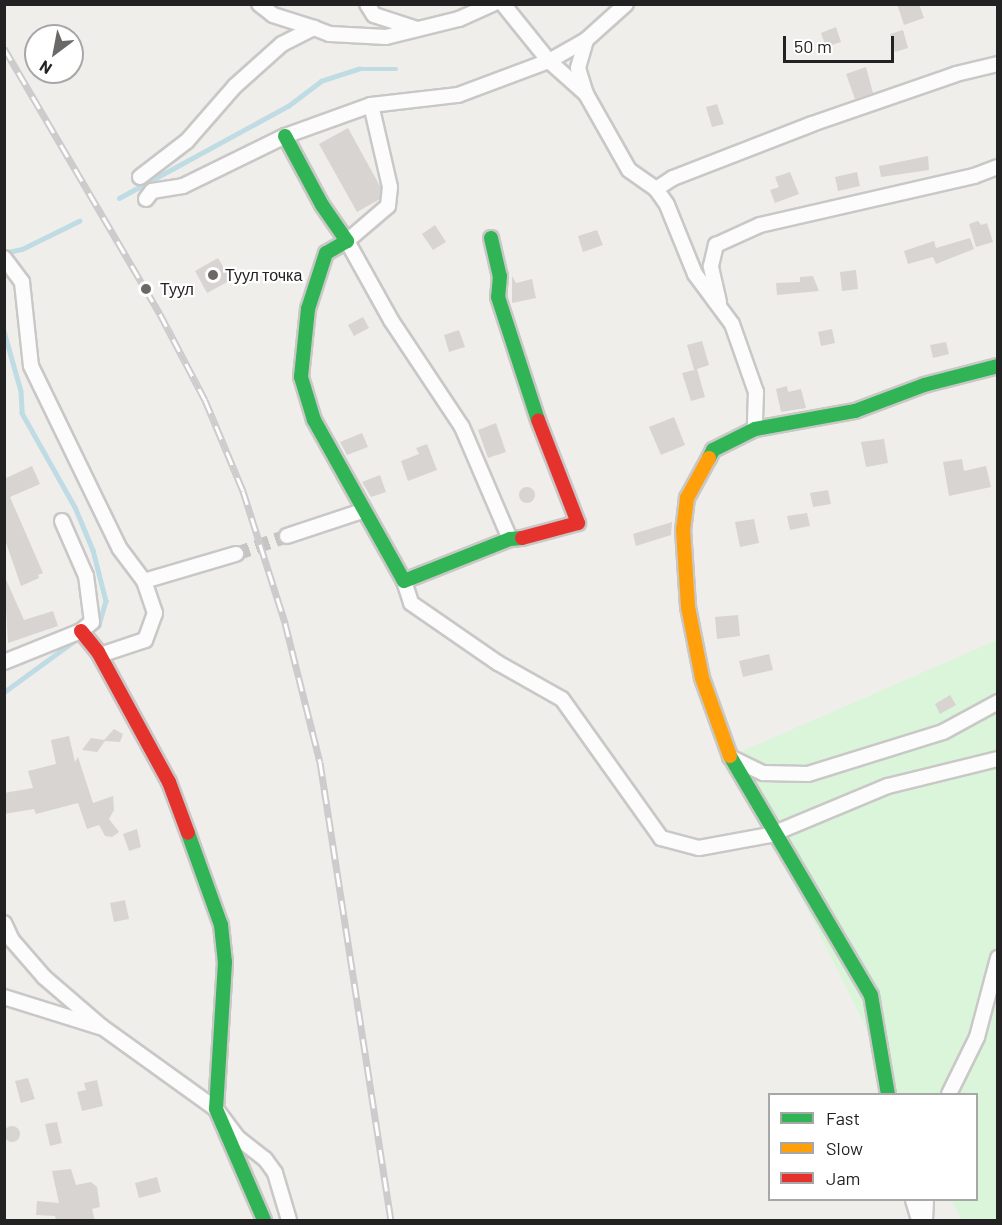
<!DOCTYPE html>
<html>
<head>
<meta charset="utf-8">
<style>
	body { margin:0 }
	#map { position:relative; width:1002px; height:1225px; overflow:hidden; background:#f0eeeb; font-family:Barlow,sans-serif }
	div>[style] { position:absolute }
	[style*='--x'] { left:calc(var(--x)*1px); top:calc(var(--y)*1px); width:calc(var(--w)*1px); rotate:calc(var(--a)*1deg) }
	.park>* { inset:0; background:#daf5da }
	.stream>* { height:4.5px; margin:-2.25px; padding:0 2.25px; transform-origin:2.25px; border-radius:2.25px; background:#bfdbe3 }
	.building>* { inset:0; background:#d7d4d2 }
	.round { border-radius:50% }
	.street-tunnel>* { height:14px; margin-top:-7px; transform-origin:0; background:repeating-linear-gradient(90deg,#c7c5c3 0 14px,transparent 0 21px) }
	.roads { filter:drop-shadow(2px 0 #c9c8c7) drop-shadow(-2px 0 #c9c8c7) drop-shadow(0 2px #c9c8c7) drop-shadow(0 -2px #c9c8c7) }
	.street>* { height:14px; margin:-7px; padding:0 7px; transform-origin:7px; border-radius:7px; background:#fdfcfc }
	.fast>* { height:14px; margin:-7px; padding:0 7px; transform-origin:7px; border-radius:7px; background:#30b455 }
	.slow>* { height:14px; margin:-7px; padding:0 7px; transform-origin:7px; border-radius:7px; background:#ff9f0a }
	.jam>* { height:14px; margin:-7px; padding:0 7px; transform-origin:7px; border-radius:7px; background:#e5322d }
	.rail>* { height:7px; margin-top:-3.5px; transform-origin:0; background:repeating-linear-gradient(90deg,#fff 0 14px,#ccc 0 28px); box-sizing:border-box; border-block:2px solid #ccc }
	.dots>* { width:16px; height:16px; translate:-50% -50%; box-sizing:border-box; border:3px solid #fff; border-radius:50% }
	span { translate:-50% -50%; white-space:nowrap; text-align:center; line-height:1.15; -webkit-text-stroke:4.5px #fff; paint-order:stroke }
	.poi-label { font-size:16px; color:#222 }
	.left { translate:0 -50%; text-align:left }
	.frame { position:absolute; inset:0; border:6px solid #222; pointer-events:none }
	.legend { position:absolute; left:768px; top:1093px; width:210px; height:108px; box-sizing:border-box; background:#fff; border:2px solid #a7a7a7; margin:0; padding:8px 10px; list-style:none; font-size:18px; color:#222 }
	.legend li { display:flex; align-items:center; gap:12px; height:30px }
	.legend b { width:30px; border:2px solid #a7a7a7 }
	.north { position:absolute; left:24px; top:24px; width:60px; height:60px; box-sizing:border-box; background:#fff; border:2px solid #a7a7a7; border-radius:50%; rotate:212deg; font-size:16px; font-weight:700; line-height:24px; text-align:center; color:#222 }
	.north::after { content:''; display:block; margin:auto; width:21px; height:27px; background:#6a6968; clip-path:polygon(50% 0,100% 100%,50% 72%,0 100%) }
	.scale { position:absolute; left:783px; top:36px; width:111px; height:27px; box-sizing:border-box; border:3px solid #222; border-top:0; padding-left:8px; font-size:18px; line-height:21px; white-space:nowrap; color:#222; -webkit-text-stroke:4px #fff; paint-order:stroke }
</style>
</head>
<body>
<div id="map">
	<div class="park">
		<div style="clip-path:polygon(997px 640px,997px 1220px,962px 1220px,951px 1200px,976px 1200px,976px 1094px,899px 1094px,731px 756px)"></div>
	</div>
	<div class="stream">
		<div style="--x:119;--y:198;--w:192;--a:-28.6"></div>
		<div style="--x:288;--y:106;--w:41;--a:-37.1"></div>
		<div style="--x:321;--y:81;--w:40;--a:-18"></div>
		<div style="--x:359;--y:69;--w:37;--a:0"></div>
		<div style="--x:4;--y:253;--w:18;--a:-13"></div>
		<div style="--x:22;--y:249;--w:64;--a:-26.2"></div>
		<div style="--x:4;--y:331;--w:62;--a:74.2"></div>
		<div style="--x:21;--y:391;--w:22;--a:87"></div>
		<div style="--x:22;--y:413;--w:108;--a:60.6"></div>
		<div style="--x:75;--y:507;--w:47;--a:67.3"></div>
		<div style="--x:93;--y:550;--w:53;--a:75.7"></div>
		<div style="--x:106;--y:601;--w:26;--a:106"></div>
		<div style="--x:99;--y:626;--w:9;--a:148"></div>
		<div style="--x:4;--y:692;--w:92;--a:-36.1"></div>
	</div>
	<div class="building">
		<div style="clip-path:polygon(897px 4px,919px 4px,924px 18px,904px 25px)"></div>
		<div style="clip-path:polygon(836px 27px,841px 42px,826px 47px,821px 33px)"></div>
		<div style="clip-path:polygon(903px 30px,908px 48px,895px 52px,890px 34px)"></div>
		<div style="clip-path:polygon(866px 67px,873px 93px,855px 99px,846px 74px)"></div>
		<div style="clip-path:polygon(717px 104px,724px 124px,712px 127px,706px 107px)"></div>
		<div style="clip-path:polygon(348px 128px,381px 188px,380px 199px,357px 212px,319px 144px)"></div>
		<div style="clip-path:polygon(928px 156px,929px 170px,881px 177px,879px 166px)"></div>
		<div style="clip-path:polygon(790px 172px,799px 194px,775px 203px,770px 190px,779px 187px,775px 177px)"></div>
		<div style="clip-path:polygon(857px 172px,860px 186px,838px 191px,835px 177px)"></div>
		<div style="clip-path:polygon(978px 221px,981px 225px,987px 223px,993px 242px,976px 247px,969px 224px)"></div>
		<div style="clip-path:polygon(435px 225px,446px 242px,433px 250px,422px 234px)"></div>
		<div style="clip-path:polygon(597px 230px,603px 245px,583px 252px,578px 236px)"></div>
		<div style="clip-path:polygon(970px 238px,974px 249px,936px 264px,933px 257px,908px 264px,904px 251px,934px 241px,936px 248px)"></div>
		<div style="clip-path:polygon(218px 258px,231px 280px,207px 293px,195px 271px)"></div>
		<div style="clip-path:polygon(856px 270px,858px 289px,842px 291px,840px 272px)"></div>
		<div style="clip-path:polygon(512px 276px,516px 283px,532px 279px,536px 298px,512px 303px)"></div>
		<div style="clip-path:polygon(813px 276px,819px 291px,777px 295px,776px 283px,800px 282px,800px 277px)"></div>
		<div style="clip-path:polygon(363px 317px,369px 328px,354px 336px,348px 325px)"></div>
		<div style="clip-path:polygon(832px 329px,835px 343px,821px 346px,818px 332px)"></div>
		<div style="clip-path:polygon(459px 330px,465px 347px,449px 352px,444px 335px)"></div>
		<div style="clip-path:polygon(702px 341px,709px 365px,697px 369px,705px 397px,691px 401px,682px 373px,694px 370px,687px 345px)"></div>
		<div style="clip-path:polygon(946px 342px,949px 354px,933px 358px,930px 345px)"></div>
		<div style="clip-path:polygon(787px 386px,788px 392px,801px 389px,806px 408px,781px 412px,776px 389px)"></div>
		<div style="clip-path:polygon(674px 417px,685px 445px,661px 455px,649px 427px)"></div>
		<div style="clip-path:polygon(496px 423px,506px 452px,488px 458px,478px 430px)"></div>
		<div style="clip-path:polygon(362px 433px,368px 447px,347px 455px,340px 442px)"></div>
		<div style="clip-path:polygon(884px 439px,888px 463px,866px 467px,861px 442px)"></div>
		<div style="clip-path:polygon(427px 444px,437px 470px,408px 481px,401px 461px,419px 454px,416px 448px)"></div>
		<div style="clip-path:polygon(962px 459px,964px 471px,986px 466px,991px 487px,949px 496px,943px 462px)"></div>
		<div style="clip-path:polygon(32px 466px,40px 484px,10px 497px,43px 573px,38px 575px,39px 578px,21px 586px,4px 537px,4px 479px)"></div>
		<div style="clip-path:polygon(380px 475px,386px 492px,371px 497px,362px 482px)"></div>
		<div class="round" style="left:519px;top:487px;width:16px;height:16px"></div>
		<div style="clip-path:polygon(828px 490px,831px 504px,813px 507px,810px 493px)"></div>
		<div style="clip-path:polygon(807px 513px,810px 526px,790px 530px,787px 516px)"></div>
		<div style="clip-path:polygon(754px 519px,759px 543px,740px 547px,735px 522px)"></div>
		<div style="clip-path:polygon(672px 522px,671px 535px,636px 546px,633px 534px)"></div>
		<div style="clip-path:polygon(4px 575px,24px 620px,53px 611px,58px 626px,8px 643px)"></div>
		<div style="clip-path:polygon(738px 615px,740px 636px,717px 639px,715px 617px)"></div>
		<div style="clip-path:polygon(769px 654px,773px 670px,743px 677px,739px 661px)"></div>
		<div style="clip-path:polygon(950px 695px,956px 705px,940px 714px,935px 704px)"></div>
		<div style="clip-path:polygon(114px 729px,123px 734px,120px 742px,105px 741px,97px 752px,82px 750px,91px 738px,104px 740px)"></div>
		<div style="clip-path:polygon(69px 736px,75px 762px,78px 757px,93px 803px,113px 796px,114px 810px,109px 819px,119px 832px,112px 837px,105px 836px,99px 825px,87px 829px,78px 803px,36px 814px,34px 809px,4px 814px,4px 793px,33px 788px,28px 771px,56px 764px,51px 740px)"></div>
		<div style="clip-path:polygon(137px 829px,141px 847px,129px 851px,123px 834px)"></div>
		<div style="clip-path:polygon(125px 900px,129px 919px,114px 922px,110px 903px)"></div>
		<div style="clip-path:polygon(28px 1078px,35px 1099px,21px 1103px,15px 1081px)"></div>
		<div style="clip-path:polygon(97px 1080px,103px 1106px,82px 1111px,77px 1092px,86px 1090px,84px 1083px)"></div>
		<div style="clip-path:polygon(57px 1122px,62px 1143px,50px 1146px,45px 1124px)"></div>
		<div class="round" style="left:4px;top:1126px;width:16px;height:16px"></div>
		<div style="clip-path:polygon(71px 1169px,76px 1185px,91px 1182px,97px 1187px,100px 1207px,92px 1209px,95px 1221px,56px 1221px,55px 1216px,36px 1215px,37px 1201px,59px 1203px,52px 1171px)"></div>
		<div style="clip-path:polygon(157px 1177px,161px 1192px,139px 1198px,135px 1183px)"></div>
	</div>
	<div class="street-tunnel">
		<div style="--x:236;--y:554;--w:54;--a:-19.4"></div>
	</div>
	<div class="roads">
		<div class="street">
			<div style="--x:259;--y:4;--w:18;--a:38"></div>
			<div style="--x:273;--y:15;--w:43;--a:17.6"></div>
			<div style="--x:367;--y:4;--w:13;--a:58"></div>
			<div style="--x:374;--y:15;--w:45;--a:18"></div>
			<div style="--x:503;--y:4;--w:73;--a:51.1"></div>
			<div style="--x:549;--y:61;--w:50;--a:41.7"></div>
			<div style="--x:626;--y:4;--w:54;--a:138"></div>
			<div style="--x:586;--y:40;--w:29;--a:106"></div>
			<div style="--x:578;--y:68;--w:27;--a:73"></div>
			<div style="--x:586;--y:94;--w:87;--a:60.5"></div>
			<div style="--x:629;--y:170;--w:33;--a:35"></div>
			<div style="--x:656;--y:189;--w:19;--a:55"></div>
			<div style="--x:667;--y:205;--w:74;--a:67.9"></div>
			<div style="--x:695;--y:274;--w:62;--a:53.5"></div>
			<div style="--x:732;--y:324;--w:72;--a:70.6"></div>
			<div style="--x:756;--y:392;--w:37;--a:92"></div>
			<div style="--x:140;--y:177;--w:59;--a:-37.5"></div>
			<div style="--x:187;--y:141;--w:73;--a:-48.9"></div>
			<div style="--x:235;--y:86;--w:63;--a:-41.8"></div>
			<div style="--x:282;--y:44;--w:36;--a:-27"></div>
			<div style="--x:314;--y:28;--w:17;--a:21"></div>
			<div style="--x:330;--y:34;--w:56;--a:3.1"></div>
			<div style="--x:386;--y:37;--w:75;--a:-13.9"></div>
			<div style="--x:459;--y:19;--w:37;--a:-24"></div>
			<div style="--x:656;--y:189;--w:20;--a:-33"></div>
			<div style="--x:673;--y:178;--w:149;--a:-21.2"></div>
			<div style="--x:812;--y:124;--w:152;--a:-19.1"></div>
			<div style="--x:956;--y:74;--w:43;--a:-13.4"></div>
			<div style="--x:146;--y:199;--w:10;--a:-53"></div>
			<div style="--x:152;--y:191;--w:31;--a:-9"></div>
			<div style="--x:183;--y:186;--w:114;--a:-26.1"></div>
			<div style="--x:285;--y:136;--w:91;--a:-19.8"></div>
			<div style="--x:4;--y:258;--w:30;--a:53"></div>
			<div style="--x:22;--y:282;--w:84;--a:83.9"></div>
			<div style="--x:31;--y:366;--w:203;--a:64.1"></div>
			<div style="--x:120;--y:549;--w:40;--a:53"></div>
			<div style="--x:144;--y:581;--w:34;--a:71"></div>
			<div style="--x:155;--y:613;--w:29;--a:110"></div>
			<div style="--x:145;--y:640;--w:47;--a:161.6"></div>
			<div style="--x:719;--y:302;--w:37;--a:-103"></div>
			<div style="--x:711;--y:266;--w:22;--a:-77"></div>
			<div style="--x:716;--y:245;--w:48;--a:-24.4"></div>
			<div style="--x:760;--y:225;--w:220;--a:-12.9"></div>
			<div style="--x:974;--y:176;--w:26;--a:-21"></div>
			<div style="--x:287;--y:536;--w:79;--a:-18.4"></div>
			<div style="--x:510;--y:539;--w:122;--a:-113.2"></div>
			<div style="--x:462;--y:427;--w:128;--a:-123.6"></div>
			<div style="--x:391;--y:320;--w:90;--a:-119.1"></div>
			<div style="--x:347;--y:241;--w:54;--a:-40.5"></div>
			<div style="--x:388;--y:206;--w:19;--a:-84"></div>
			<div style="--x:390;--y:187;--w:84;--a:-103"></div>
			<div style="--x:371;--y:105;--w:88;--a:-6.6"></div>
			<div style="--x:458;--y:95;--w:97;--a:-20.5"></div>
			<div style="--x:549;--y:61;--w:43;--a:-29.6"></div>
			<div style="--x:144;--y:581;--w:96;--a:-16.4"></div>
			<div style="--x:404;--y:581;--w:23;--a:72"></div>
			<div style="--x:411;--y:603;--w:106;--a:34.6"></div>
			<div style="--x:498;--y:663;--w:73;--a:29.4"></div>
			<div style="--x:562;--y:699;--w:171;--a:54.5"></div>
			<div style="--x:661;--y:838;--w:39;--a:15"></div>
			<div style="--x:699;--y:848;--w:72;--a:-10.4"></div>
			<div style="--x:770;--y:835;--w:128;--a:-22.6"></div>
			<div style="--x:888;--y:786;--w:113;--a:-13.8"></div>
			<div style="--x:4;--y:662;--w:83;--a:-21.9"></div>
			<div style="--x:81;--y:631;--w:14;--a:-39"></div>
			<div style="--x:92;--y:622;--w:46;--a:-97.4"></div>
			<div style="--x:86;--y:576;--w:60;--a:-113.6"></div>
			<div style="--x:730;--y:757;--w:37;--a:26"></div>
			<div style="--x:763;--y:773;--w:45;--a:1.3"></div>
			<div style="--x:808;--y:774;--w:141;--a:-17.3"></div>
			<div style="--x:943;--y:732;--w:63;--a:-28.6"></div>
			<div style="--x:4;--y:923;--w:19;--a:65"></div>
			<div style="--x:12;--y:940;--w:49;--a:49.1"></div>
			<div style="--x:44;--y:977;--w:77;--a:40.8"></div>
			<div style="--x:102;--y:1027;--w:140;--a:35.7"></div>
			<div style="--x:216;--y:1109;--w:36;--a:53"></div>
			<div style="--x:238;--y:1138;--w:34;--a:38"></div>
			<div style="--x:265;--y:1159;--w:17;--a:54"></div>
			<div style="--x:275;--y:1173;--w:49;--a:73.4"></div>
			<div style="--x:4;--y:997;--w:101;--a:17.4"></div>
			<div style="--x:949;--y:1094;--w:64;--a:-63.8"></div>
			<div style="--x:977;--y:1037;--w:82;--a:-75.1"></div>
			<div style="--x:913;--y:1200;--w:21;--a:73"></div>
			<div style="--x:925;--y:1220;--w:20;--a:-87"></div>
		</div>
		<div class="fast">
			<div style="--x:285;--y:136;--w:78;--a:61.8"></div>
			<div style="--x:322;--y:205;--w:44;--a:55.2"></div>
			<div style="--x:347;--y:241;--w:24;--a:150"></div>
			<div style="--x:326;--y:253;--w:59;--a:107.8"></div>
			<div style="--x:308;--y:309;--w:68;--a:95.9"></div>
			<div style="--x:301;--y:377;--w:45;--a:73.2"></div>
			<div style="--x:314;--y:420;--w:184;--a:60.8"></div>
			<div style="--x:404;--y:581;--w:114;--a:-21.6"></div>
			<div style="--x:510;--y:539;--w:12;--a:-5"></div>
			<div style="--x:491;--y:238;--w:39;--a:77"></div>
			<div style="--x:500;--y:276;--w:21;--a:95"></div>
			<div style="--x:498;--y:297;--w:129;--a:72"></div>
			<div style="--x:709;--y:458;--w:9;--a:-63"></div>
			<div style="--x:713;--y:450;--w:47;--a:-26.6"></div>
			<div style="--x:755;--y:429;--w:102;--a:-10.2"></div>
			<div style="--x:855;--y:411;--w:74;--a:-20.6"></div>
			<div style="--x:924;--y:385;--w:76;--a:-14.4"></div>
			<div style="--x:730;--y:756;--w:277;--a:59.5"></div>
			<div style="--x:871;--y:995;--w:100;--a:80.3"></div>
			<div style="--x:188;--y:833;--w:98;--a:70.3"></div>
			<div style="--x:221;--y:925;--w:37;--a:84"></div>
			<div style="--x:225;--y:962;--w:147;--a:93.5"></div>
			<div style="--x:216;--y:1109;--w:121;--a:66.6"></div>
		</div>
		<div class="slow">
			<div style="--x:709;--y:458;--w:46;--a:118.8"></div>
			<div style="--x:687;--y:498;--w:31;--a:97"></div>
			<div style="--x:683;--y:529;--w:78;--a:86.3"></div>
			<div style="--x:688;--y:607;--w:72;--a:78.8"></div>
			<div style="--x:702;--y:678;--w:83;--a:70.3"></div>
		</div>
		<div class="jam">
			<div style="--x:522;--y:538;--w:58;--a:-15"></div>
			<div style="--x:578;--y:523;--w:110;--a:-111.2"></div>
			<div style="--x:81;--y:631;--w:27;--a:51"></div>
			<div style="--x:98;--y:652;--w:148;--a:61.4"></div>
			<div style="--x:169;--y:782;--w:54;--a:69.6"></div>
		</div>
	</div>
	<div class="rail">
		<div style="--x:4;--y:48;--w:308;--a:59.6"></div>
		<div style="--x:160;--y:314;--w:97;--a:62.4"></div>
		<div style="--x:205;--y:400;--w:99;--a:67.3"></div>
		<div style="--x:243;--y:491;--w:139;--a:72.3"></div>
		<div style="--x:285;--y:623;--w:143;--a:75.9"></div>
		<div style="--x:320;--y:762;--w:463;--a:81.2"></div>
	</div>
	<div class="dots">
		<div style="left:213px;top:275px;background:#6a6968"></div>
		<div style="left:146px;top:289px;background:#6a6968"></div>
	</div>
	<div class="poi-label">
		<span class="left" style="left:225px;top:275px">Туул точка</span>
		<span class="left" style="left:160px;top:289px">Туул</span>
	</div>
	<div class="frame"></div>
	<ul class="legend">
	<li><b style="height:8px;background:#30b455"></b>Fast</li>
	<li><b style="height:8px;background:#ff9f0a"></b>Slow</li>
	<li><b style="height:8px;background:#e5322d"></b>Jam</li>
	</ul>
	<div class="north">N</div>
	<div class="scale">50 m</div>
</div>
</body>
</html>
